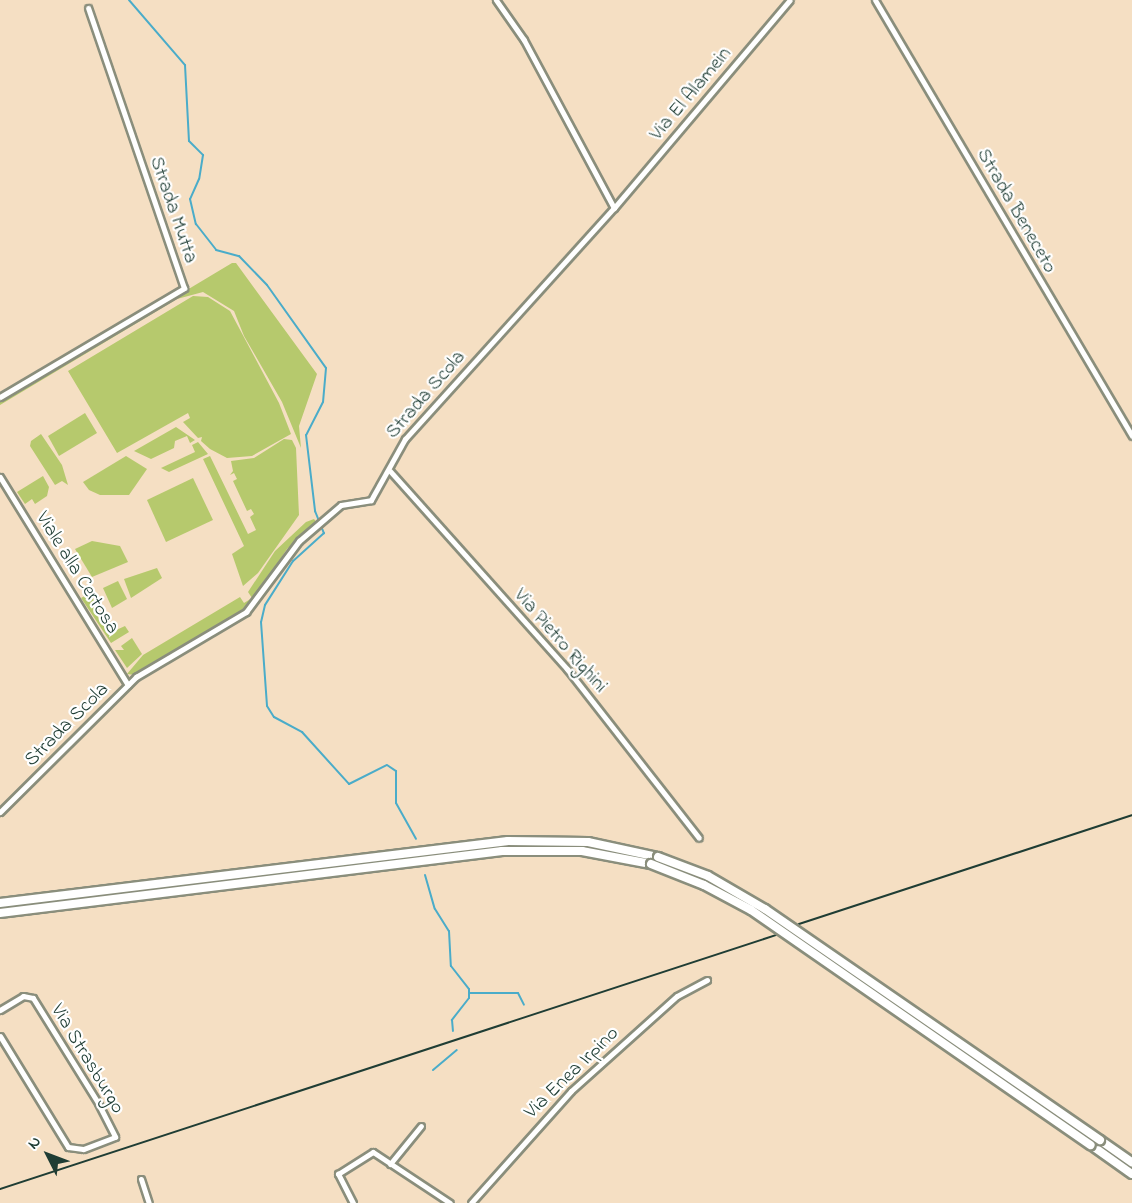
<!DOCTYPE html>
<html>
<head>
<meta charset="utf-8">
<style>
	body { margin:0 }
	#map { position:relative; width:1132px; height:1203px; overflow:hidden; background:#f5dfc3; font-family:"Indie Flower",sans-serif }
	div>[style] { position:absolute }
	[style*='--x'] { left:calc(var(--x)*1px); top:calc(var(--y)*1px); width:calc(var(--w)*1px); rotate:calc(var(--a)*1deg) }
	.green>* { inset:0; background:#b6c96d }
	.stream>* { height:2px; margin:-1px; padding:0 1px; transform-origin:1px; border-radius:1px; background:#4aacc9 }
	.roads { filter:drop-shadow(2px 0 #8a8e7c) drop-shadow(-2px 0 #8a8e7c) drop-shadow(0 2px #8a8e7c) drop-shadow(0 -2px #8a8e7c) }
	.minor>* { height:5px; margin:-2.5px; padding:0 2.5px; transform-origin:2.5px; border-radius:2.5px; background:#fff }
	.trunk>* { height:8px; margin:-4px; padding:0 4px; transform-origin:4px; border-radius:4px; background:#fff }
	.rail>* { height:2px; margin:-1px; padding:0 1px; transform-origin:1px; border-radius:1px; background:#1f3d34 }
	.bridges { filter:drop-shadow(2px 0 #8a8e7c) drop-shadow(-2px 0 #8a8e7c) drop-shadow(0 2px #8a8e7c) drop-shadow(0 -2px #8a8e7c) }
	.trunk-bridge>* { height:8px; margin:-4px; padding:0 4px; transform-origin:4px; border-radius:4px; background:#fff }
	span { translate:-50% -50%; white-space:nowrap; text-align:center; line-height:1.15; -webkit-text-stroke:4.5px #fff; paint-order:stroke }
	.street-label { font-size:20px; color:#1f3d34 }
	.north { position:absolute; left:18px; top:1125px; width:60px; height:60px; -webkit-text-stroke:4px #fff; paint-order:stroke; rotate:312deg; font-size:16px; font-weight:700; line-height:24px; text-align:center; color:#1f3d34 }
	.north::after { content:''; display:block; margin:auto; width:21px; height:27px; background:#1f3d34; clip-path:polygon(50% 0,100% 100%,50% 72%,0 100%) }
</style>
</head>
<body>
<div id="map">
	<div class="green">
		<div style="clip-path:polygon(232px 263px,236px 263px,317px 374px,299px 426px,301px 448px,282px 402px,244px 336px,234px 311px,203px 292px,177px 299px,0 405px,0 402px)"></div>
		<div style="clip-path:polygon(193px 296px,208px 297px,230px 311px,279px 403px,291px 434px,252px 456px,227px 458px,210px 449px,201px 441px,202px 437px,198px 438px,183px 422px,190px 418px,188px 413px,117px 453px,68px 371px)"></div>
		<div style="clip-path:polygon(85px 413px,97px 433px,59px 456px,48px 436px)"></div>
		<div style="clip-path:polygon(176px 427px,195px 440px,190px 443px,187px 436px,175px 441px,174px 448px,151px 459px,134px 451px)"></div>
		<div style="clip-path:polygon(41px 434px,62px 465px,68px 485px,62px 481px,55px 485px,30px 446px,31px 441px)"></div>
		<div style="clip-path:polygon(284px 439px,292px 440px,296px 448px,299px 515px,258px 573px,243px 586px,232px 554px,244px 546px,203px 459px,210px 456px,248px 534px,256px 530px,250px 517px,254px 514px,251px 509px,247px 511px,233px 481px,237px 479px,234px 473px,230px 475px,233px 471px,231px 461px,254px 458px)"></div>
		<div style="clip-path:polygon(198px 442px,208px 454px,169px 472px,161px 468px,195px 452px,192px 445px)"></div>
		<div style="clip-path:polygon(126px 456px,147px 469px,129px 495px,100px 495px,89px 490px,83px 482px)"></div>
		<div style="clip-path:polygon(43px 476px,49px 487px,47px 496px,35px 504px,32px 499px,25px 504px,17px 492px)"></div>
		<div style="clip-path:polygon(193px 478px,213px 520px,166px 542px,147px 500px)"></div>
		<div style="clip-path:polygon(314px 519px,317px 523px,287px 549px,248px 608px,135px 675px,127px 674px,143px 655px,240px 597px,244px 603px,252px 598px,248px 592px,275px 551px,306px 522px)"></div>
		<div style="clip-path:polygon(92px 541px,120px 546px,128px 562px,92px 577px,75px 549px)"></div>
		<div style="clip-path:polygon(157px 568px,162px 578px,131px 598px,124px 579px)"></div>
		<div style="clip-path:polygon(118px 581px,127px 599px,112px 608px,103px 588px)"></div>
		<div style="clip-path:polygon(90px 593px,94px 601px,90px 603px,95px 604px,95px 612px,105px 628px,114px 631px,125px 626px,129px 632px,111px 643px,81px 598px)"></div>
		<div style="clip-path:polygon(132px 638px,142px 654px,127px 668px,115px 650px,124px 650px,121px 646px)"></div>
	</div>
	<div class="stream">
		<div style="--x:129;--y:0;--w:86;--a:49.3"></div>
		<div style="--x:185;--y:65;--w:76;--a:87"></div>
		<div style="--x:189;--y:141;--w:20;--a:45"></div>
		<div style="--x:203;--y:155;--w:24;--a:99"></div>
		<div style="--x:199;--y:179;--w:22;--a:114"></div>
		<div style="--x:190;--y:199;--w:26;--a:77"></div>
		<div style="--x:196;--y:224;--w:33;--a:52"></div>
		<div style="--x:216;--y:250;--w:24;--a:15"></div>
		<div style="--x:239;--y:256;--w:40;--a:46"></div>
		<div style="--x:267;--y:285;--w:102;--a:54.6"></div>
		<div style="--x:326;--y:368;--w:34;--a:95"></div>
		<div style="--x:323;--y:402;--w:37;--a:117"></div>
		<div style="--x:306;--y:435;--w:77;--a:83.2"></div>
		<div style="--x:315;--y:511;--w:24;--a:68"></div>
		<div style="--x:324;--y:533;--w:42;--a:137.9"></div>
		<div style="--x:293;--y:561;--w:52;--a:122.5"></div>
		<div style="--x:265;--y:605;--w:17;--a:103"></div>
		<div style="--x:261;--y:622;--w:84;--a:85.9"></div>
		<div style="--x:267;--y:706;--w:13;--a:58"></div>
		<div style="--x:274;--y:717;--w:32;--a:28"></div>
		<div style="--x:302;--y:732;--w:70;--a:47.9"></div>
		<div style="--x:349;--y:784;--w:42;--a:-26.6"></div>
		<div style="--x:387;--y:765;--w:11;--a:34"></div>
		<div style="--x:396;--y:771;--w:32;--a:90"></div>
		<div style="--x:396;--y:803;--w:41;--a:60.9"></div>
		<div style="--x:425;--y:875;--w:35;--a:74"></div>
		<div style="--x:435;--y:909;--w:26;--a:58"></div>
		<div style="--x:449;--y:931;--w:35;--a:87"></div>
		<div style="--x:451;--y:966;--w:29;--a:52"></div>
		<div style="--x:469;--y:989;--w:9;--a:90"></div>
		<div style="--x:469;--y:998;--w:28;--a:128"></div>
		<div style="--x:452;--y:1020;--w:11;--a:85"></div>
		<div style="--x:470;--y:993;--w:48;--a:0"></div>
		<div style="--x:518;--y:993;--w:13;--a:63"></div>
		<div style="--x:433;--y:1070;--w:31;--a:-40"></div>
	</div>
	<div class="roads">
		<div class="minor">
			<div style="--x:875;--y:0;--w:506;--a:59.48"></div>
			<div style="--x:614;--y:208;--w:272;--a:-49.8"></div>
			<div style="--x:0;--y:397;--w:214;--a:-30.6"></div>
			<div style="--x:184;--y:288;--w:296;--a:-108.9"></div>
			<div style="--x:390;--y:471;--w:266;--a:48.2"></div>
			<div style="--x:567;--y:669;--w:214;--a:52"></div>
			<div style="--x:0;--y:477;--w:244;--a:58.4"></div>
			<div style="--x:0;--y:812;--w:192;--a:-44.8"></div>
			<div style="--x:136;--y:677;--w:128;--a:-30.6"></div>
			<div style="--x:246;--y:612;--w:89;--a:-53.3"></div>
			<div style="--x:299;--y:541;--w:55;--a:-40.6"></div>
			<div style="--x:341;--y:505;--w:30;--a:-9"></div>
			<div style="--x:371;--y:500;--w:70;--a:-60.9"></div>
			<div style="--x:405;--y:439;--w:312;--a:-47.9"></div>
			<div style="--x:614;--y:208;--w:191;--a:-118.2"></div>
			<div style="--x:524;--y:40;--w:49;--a:-125"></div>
			<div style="--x:0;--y:1010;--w:27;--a:-31"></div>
			<div style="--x:23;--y:996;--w:10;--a:11"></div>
			<div style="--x:33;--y:998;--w:123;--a:58.2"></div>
			<div style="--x:98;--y:1103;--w:38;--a:63"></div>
			<div style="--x:115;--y:1137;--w:34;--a:159"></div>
			<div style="--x:83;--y:1149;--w:15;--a:-172"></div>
			<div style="--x:68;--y:1147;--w:130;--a:-121.5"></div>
			<div style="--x:390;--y:1164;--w:49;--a:-50.8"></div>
			<div style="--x:141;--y:1179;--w:25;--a:72"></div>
			<div style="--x:353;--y:1203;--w:33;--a:-117"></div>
			<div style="--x:338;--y:1174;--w:41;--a:-32.2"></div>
			<div style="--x:373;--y:1152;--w:92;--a:33.5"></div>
			<div style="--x:471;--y:1203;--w:150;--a:-48.2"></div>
			<div style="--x:571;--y:1091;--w:142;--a:-41.9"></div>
			<div style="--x:677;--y:996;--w:34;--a:-28"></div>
		</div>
		<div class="trunk">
			<div style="--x:0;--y:903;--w:512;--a:-6.96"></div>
			<div style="--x:508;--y:841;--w:80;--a:0.7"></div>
			<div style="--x:588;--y:842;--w:72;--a:12.1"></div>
			<div style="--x:0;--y:913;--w:506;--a:-7.04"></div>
			<div style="--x:502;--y:851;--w:80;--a:0"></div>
			<div style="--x:582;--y:851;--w:70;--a:10.7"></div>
			<div style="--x:1100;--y:1140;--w:39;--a:35"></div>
			<div style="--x:1091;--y:1145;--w:50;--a:35.3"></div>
		</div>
	</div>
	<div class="rail">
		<div style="--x:799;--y:924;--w:350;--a:-18.1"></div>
		<div style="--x:0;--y:1189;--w:817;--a:-18.12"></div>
	</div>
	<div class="bridges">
		<div class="trunk-bridge">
			<div style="--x:658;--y:857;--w:53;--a:20.8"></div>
			<div style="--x:708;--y:876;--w:66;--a:30.1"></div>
			<div style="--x:765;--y:909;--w:407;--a:34.6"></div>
			<div style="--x:651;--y:864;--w:57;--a:21.6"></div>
			<div style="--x:704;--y:885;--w:53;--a:28"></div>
			<div style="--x:751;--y:910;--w:413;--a:34.7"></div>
		</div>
	</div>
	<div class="street-label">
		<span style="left:691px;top:94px;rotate:-50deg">Via El Alamein</span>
		<span style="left:173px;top:210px;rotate:71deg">Strada Mutta</span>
		<span style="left:1016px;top:211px;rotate:60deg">Strada Beneceto</span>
		<span style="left:426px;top:395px;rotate:-49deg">Strada Scola</span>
		<span style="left:77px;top:573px;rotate:58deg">Viale alla Certosa</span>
		<span style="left:560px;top:641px;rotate:49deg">Via Pietro Righini</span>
		<span style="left:67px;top:725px;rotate:-45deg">Strada Scola</span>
		<span style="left:87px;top:1059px;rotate:59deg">Via Strasburgo</span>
		<span style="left:572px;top:1073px;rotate:-44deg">Via Enea Irpino</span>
	</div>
	<div class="north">N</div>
</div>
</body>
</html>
